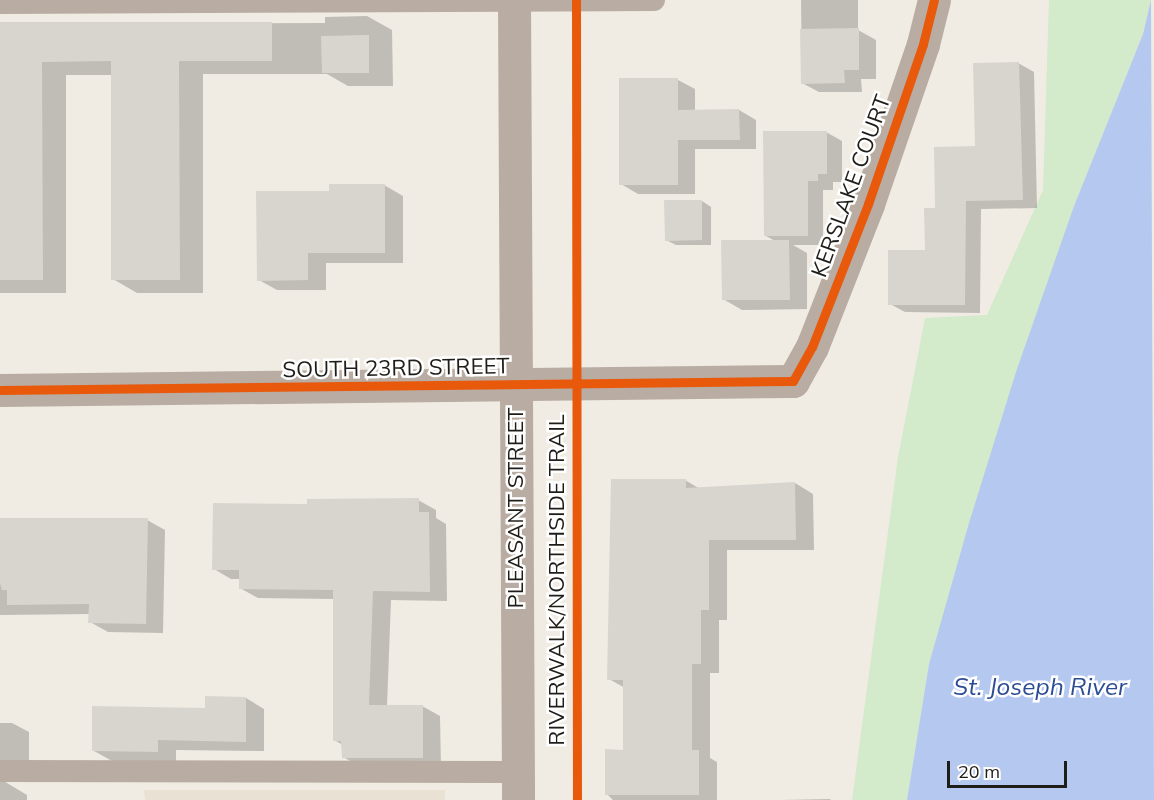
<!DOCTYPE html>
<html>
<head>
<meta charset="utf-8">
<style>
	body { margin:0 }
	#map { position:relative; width:1154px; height:800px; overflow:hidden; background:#f0ece4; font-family:Mulish,sans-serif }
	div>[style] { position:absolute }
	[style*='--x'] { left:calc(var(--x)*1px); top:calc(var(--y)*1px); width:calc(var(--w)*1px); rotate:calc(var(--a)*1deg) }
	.built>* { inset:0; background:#e9e1d3 }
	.green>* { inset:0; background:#d3eacb }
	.water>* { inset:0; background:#b4c8f0 }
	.shadow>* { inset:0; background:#0003 }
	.building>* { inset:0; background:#d8d5cf }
	.service>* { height:22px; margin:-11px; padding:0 11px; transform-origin:11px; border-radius:11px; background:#b9aca2 }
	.minor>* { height:33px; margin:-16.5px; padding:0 16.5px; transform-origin:16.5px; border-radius:16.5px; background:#b9aca2 }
	.tertiary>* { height:33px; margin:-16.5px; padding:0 16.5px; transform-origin:16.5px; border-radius:16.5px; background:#b9aca2 }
	.cycleway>* { height:9px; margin:-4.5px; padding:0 4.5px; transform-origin:4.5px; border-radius:4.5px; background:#e8590c }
	span { translate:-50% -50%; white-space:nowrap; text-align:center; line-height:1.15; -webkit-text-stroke:5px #fff; paint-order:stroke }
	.street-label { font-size:22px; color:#1f1d18 }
	.water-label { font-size:24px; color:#2c4d93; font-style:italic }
	.scale { position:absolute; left:947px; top:761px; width:120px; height:27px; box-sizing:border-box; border:3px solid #1f1d18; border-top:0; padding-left:8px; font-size:18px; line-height:21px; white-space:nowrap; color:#1f1d18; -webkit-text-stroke:4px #fff; paint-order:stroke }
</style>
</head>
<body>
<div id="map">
	<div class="built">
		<div style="clip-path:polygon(144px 790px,445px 790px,445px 800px,145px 800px)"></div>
	</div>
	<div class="green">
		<div style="clip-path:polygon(1049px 0,1151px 0,1143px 34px,1074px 206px,929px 664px,907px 800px,852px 800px,898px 457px,925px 318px,987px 315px,1043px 190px)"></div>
	</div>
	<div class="water">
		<div style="clip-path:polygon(1151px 0,1154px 800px,907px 800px,929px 664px,969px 523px,1016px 372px,1074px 206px,1143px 34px)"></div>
	</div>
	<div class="shadow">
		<div style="clip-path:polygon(801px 0,858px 0,858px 30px,876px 40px,876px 79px,861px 79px,862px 92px,819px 92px,802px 83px)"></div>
		<div style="clip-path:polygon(367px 16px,392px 30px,393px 86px,348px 86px,327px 74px,203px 74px,203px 293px,137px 293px,113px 279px,112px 75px,66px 75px,66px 293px,0 293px,0 24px,325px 23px,325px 17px)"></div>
		<div style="clip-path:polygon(1018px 63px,1034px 72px,1037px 208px,981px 209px,980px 313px,905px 312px,890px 304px,927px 252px,937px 209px,977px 148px)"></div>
		<div style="clip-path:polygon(678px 80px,695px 89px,695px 111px,739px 110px,756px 120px,756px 149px,695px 149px,695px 194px,638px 194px,621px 184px)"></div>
		<div style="clip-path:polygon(826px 132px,842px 141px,842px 182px,833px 182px,833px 190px,823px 190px,823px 245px,793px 245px,807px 253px,807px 309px,742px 310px,723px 299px,777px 242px,766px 236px)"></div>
		<div style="clip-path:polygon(384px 185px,403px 196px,403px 263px,326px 263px,326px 290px,277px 290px,259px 280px,330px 192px)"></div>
		<div style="clip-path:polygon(702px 201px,711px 207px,711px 245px,676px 245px,666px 240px)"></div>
		<div style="clip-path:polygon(685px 480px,700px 489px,795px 483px,813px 494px,814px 550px,727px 550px,727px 620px,719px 620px,719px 673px,710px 673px,710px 758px,717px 762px,717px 800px,613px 800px,607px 794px,625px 751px,625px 688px,609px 679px)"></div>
		<div style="clip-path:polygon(418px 500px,436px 510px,436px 518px,446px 524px,447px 601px,391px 600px,387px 706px,422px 706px,440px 716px,441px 768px,361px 767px,343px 757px,343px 745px,334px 740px,334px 599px,258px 598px,240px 588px,240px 579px,231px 579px,214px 569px,308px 506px)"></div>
		<div style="clip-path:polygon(0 520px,147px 520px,165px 530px,163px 633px,108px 632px,90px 622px,90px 614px,0 615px)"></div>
		<div style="clip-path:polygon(206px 698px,246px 698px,264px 709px,264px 751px,176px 750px,176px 762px,112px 761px,94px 751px,206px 709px)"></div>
		<div style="clip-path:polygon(0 723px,12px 723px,29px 732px,29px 766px,2px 780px,27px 795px,27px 800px,0 800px)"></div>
		<div style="clip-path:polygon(830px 799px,831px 800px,781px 800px)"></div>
	</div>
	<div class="building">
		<div style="clip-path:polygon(0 22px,272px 22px,272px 61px,179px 61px,180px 280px,111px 280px,111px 61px,42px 62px,43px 280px,0 280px)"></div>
		<div style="clip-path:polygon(859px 28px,859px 70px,844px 70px,845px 83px,801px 84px,800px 29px)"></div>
		<div style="clip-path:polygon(369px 35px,369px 73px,322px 73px,321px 36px)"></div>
		<div style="clip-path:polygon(1019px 62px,1023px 200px,966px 201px,965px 305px,888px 305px,888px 250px,925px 250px,924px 208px,935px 208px,934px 147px,975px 146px,973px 63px)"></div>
		<div style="clip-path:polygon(619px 78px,678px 78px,678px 110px,739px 109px,740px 140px,678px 140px,678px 185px,619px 185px)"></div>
		<div style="clip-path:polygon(763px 131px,827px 131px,827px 174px,818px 174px,818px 181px,808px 181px,808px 236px,764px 236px)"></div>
		<div style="clip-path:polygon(329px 184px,385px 184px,385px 253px,308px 253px,308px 280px,257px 281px,256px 191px,329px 191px)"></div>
		<div style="clip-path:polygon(664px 200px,702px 200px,702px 240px,665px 241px)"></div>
		<div style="clip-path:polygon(721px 240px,789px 240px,790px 300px,722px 300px)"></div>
		<div style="clip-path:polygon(611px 479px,686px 479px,686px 488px,795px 482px,796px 540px,709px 540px,709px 610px,701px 610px,701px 664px,692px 664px,692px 750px,699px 750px,699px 795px,605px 795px,605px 749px,623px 750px,623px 680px,607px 680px)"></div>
		<div style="clip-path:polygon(419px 498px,419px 512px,429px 512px,430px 592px,373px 591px,369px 705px,423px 705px,423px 758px,342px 758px,341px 741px,333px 741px,333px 590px,239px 589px,239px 570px,212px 570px,213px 503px,307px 504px,307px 499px)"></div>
		<div style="clip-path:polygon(0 518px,148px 518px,146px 624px,88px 623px,89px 604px,7px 605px,7px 590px,2px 590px,0 583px)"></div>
		<div style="clip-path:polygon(205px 696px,246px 697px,246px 742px,158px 740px,158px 752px,92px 751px,92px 706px,205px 708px)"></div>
	</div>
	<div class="service">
		<div style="--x:0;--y:3;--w:654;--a:-0.26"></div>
		<div style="--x:0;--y:771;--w:518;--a:0.11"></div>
	</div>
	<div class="minor">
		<div style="--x:0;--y:390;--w:793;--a:-0.65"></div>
		<div style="--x:793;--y:381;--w:39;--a:-61"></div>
		<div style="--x:812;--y:347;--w:154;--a:-68.6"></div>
		<div style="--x:868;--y:204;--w:169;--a:-71"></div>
		<div style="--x:923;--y:44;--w:45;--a:-76"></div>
	</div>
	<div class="tertiary">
		<div style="--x:514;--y:0;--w:800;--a:89.71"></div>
	</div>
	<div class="cycleway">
		<div style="--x:576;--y:0;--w:800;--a:89.93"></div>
		<div style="--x:0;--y:390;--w:793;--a:-0.65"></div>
		<div style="--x:793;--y:381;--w:39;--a:-61"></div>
		<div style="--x:812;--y:347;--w:154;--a:-68.6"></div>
		<div style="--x:868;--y:204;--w:169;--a:-71"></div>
		<div style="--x:923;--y:44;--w:45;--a:-76"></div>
	</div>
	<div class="street-label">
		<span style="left:851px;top:186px;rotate:-70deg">KERSLAKE COURT</span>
		<span style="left:396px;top:368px;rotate:-1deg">SOUTH 23RD STREET</span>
		<span style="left:516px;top:508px;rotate:-90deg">PLEASANT STREET</span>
		<span style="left:557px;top:580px;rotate:-90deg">RIVERWALK/NORTHSIDE TRAIL</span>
	</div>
	<div class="water-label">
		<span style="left:1040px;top:687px">St. Joseph River</span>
	</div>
	<div class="scale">20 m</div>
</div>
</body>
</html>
